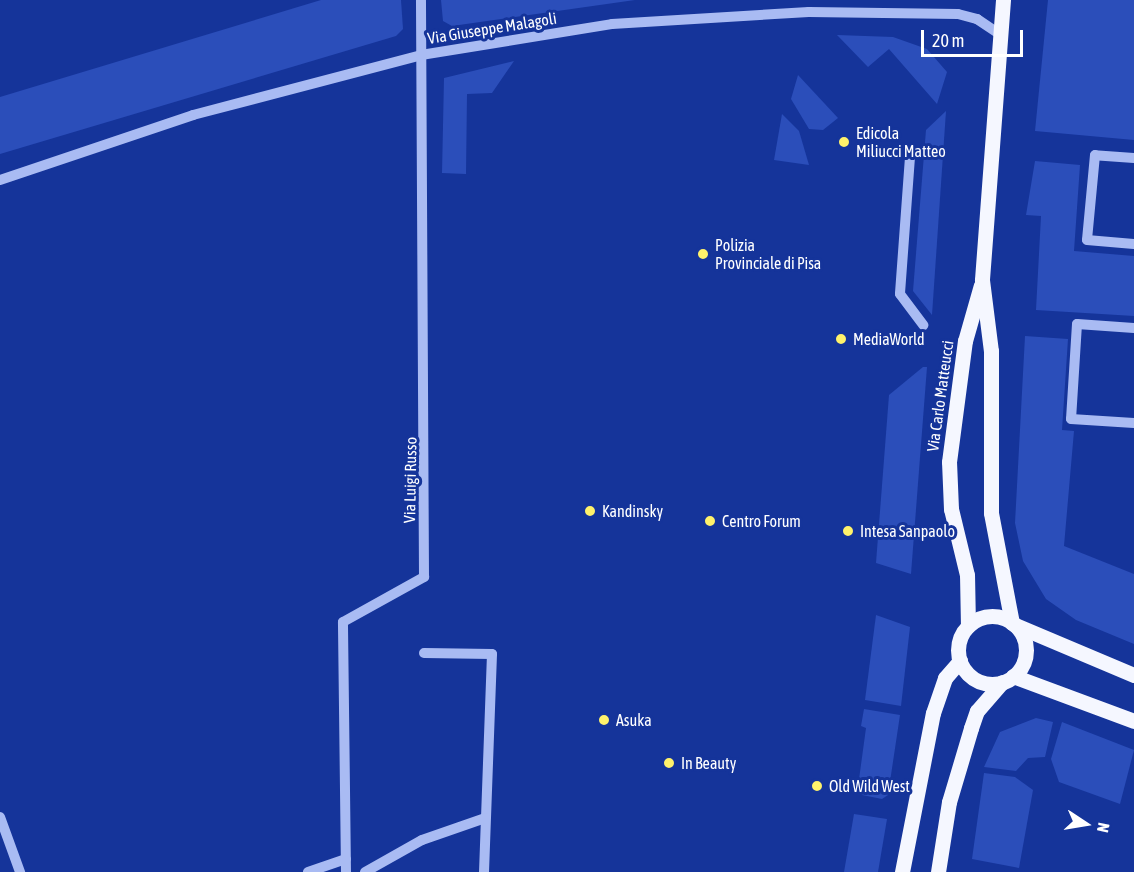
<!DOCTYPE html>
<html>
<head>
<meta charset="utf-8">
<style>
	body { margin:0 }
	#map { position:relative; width:1134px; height:872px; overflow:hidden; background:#15349a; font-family:"Asap Condensed",sans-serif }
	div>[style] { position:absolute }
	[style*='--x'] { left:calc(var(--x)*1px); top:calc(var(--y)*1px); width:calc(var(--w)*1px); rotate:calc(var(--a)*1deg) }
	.green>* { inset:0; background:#2b4eba }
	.minor>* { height:10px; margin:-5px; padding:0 5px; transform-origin:5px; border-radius:5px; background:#a9bbf3 }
	.major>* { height:15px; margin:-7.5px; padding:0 7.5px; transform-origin:7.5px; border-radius:7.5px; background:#f5f7ff }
	.major>.ring { margin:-7.5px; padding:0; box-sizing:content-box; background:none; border:15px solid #f5f7ff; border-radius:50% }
	.dots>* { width:16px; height:16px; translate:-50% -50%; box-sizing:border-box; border:3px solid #15349a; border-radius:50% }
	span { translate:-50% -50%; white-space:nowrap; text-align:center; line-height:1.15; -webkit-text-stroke:6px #15349a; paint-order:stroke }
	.street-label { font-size:16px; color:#fff }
	.poi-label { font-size:16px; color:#fff }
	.left { translate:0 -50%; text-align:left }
	.north { position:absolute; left:1056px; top:794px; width:60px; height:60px; -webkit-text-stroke:4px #15349a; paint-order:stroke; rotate:102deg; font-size:16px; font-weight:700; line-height:24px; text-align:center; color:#fff }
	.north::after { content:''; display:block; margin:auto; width:21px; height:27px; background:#fff; clip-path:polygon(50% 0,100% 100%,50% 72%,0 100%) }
	.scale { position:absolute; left:921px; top:30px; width:102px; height:27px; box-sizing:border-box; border:3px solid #fff; border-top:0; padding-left:8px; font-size:18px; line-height:21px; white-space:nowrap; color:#fff; -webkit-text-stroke:4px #15349a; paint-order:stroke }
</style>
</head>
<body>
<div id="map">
	<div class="green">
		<div style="clip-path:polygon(321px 0,401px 0,403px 29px,396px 36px,0 154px,0 97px)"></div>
		<div style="clip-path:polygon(441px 0,635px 0,452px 26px,443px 21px)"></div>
		<div style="clip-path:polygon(1048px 0,1134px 0,1134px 140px,1035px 131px)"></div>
		<div style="clip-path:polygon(837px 35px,893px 37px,927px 49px,947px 72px,937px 104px,889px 49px,868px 67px)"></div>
		<div style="clip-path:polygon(514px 61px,492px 93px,467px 94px,466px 174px,442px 173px,444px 78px)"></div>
		<div style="clip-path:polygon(798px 75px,838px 118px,823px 130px,809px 129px,791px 99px)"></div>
		<div style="clip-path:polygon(946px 111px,932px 315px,913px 291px,926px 130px)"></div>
		<div style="clip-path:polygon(782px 114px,799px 131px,809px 165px,774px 160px)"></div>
		<div style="clip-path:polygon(1035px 161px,1080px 165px,1074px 251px,1134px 256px,1134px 316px,1036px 310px,1041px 216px,1026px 215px)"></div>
		<div style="clip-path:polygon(1025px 336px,1068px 339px,1062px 430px,1074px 431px,1064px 546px,1134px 574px,1134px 644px,1076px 620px,1046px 599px,1023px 561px,1015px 523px)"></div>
		<div style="clip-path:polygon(923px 367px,927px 367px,911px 574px,876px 563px,889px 395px)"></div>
		<div style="clip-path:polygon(876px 615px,910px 627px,901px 706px,865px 700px)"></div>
		<div style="clip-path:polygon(864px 709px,900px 715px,888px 795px,882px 799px,857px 794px,866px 728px,861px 726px)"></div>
		<div style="clip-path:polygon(1036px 718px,1053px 722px,1045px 757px,1028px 758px,1016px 771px,984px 767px,1000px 732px)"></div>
		<div style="clip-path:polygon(1062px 722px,1134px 750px,1120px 804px,1059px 782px,1051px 759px)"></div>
		<div style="clip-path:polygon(984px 773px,1015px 777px,1033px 790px,1019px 868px,972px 859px)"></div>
		<div style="clip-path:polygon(854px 814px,887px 819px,878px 872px,844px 872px)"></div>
	</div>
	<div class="minor">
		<div style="--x:910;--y:157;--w:137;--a:94.2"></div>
		<div style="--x:900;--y:294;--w:39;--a:53"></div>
		<div style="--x:1134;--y:158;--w:39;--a:-176"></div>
		<div style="--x:1095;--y:155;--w:85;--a:95.4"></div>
		<div style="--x:1087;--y:240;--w:47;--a:4.9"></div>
		<div style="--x:0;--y:180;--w:204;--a:-18.6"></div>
		<div style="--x:193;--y:115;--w:236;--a:-14.7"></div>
		<div style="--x:421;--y:55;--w:193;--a:-9.2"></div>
		<div style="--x:612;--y:24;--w:197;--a:-3.5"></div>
		<div style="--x:809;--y:12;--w:149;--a:0.8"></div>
		<div style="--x:958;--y:14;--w:20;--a:15"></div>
		<div style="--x:977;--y:19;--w:29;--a:34"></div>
		<div style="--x:1134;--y:328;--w:57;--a:-176"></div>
		<div style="--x:1077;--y:324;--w:95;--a:93.6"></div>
		<div style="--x:1071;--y:419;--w:63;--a:3.6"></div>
		<div style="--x:424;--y:653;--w:68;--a:0.8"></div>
		<div style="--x:492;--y:654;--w:218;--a:92.1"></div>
		<div style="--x:0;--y:817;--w:59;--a:70"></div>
		<div style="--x:308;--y:872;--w:40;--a:-18.9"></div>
		<div style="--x:346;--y:872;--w:250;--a:-90.7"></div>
		<div style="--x:343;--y:622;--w:93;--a:-29.1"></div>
		<div style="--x:424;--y:577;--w:577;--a:-90.3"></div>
		<div style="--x:365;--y:872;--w:65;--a:-29.3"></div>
		<div style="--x:422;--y:840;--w:67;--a:-19.2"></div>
	</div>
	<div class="major">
		<div style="--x:1003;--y:0;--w:281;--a:94.3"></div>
		<div style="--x:982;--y:280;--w:72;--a:82.8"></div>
		<div style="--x:991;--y:351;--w:162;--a:90"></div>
		<div style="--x:991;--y:513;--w:112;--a:79.2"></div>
		<div class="ring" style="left:958px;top:616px;width:53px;height:53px"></div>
		<div style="--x:1015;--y:625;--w:129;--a:22.8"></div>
		<div style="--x:968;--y:626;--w:51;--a:-91.1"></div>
		<div style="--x:967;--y:575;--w:68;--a:-103.6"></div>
		<div style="--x:951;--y:509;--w:47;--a:-92.4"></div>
		<div style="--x:949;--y:462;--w:122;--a:-82.5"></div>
		<div style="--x:965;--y:341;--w:58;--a:-74.1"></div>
		<div style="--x:1013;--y:676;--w:129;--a:20.4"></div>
		<div style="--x:902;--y:872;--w:162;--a:-79"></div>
		<div style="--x:933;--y:713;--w:37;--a:-71"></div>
		<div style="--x:945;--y:678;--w:23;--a:-49"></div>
		<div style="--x:938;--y:872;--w:71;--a:-81.1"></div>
		<div style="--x:949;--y:802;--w:77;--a:-73.4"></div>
		<div style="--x:971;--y:728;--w:18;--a:-71"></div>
		<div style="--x:977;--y:711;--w:38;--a:-49"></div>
	</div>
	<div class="dots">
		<div style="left:844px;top:142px;background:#fff26b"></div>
		<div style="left:703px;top:254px;background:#fff26b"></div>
		<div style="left:841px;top:339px;background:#fff26b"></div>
		<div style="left:590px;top:511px;background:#fff26b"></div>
		<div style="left:710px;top:521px;background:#fff26b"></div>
		<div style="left:848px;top:531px;background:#fff26b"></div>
		<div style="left:604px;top:720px;background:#fff26b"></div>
		<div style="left:669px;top:763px;background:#fff26b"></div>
		<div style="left:817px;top:786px;background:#fff26b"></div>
	</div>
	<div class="street-label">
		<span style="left:492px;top:28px;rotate:-9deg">Via Giuseppe Malagoli</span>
		<span style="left:940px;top:396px;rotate:-82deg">Via Carlo Matteucci</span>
		<span style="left:410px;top:480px;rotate:-89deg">Via Luigi Russo</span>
	</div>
	<div class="poi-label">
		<span class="left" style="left:856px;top:142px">Edicola<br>Miliucci Matteo</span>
		<span class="left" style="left:715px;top:254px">Polizia<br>Provinciale di Pisa</span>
		<span class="left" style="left:853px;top:339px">MediaWorld</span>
		<span class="left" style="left:602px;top:511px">Kandinsky</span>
		<span class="left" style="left:722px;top:521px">Centro Forum</span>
		<span class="left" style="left:860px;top:531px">Intesa Sanpaolo</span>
		<span class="left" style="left:616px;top:720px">Asuka</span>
		<span class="left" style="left:681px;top:763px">In Beauty</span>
		<span class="left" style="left:829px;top:786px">Old Wild West</span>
	</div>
	<div class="north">N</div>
	<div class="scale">20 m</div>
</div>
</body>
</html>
